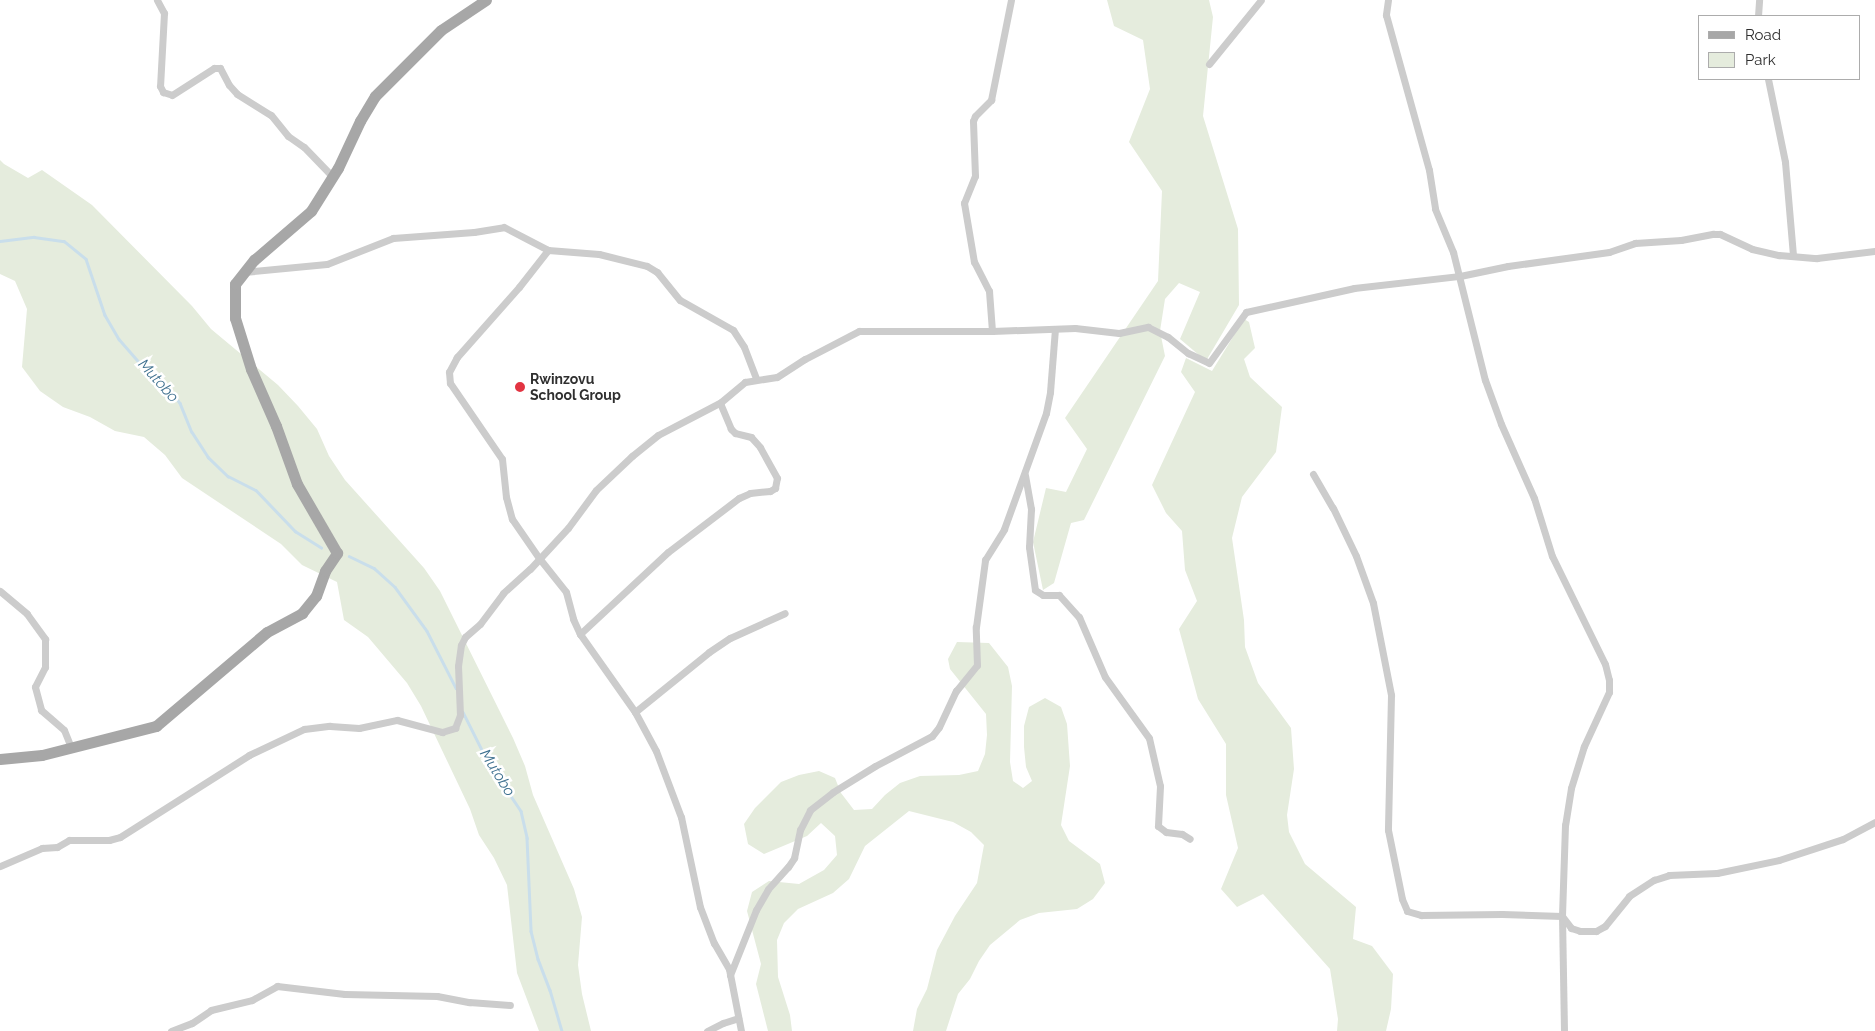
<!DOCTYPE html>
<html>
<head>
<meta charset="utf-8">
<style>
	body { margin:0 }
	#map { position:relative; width:1875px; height:1031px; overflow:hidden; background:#fff; font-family:Raleway,sans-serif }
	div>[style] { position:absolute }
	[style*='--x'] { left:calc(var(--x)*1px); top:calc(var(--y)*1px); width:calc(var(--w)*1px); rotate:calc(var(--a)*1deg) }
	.green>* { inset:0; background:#e5ecdd }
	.stream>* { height:2.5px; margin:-1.25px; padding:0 1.25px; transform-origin:1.25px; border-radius:1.25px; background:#c9deeb }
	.street>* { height:7px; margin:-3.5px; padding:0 3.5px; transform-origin:3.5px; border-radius:3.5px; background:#ccc }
	.primary>* { height:11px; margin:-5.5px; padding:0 5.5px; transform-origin:5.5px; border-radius:5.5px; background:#a7a7a7 }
	.dots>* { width:14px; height:14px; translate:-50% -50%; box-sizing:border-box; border:2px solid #fff; border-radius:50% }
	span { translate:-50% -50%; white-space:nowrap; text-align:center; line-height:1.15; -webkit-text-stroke:5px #fff; paint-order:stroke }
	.poi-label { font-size:14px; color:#2f2f2f; font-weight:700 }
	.left { translate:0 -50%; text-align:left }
	.water-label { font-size:15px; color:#3e708f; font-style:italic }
	.legend { position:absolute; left:1698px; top:15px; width:162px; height:65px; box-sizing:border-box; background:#fff; border:1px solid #acacac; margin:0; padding:6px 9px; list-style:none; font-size:15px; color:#2f2f2f }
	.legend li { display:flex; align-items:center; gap:10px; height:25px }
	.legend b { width:25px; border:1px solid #acacac }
</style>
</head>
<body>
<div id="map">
	<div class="green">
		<div style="clip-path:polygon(1107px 0,1209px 0,1213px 17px,1203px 116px,1238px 229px,1239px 305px,1206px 361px,1180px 339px,1200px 292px,1179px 283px,1165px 299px,1160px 331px,1165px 356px,1084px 520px,1071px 523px,1054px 583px,1043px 590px,1033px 542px,1046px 488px,1066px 492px,1087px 449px,1065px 418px,1158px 281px,1162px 191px,1129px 142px,1150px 89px,1143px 40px,1114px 26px)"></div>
		<div style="clip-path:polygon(0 160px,4px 164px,28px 178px,42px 170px,92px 205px,192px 306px,211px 329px,278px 385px,298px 406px,317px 429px,329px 456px,345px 480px,424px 568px,440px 591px,513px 738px,525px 766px,533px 795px,574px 889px,582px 917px,578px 965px,582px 994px,591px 1031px,539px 1031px,517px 973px,507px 885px,494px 858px,479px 835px,470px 809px,421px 706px,407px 683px,368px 637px,344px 620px,337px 582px,302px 565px,281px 544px,182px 478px,165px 455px,144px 437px,115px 431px,90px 417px,63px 407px,40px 391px,22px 367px,27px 309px,15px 281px,0 274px)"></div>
		<div style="clip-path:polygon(1244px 319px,1249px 322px,1255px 348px,1244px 359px,1250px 377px,1282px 407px,1276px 452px,1242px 497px,1232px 538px,1244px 620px,1245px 647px,1258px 683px,1291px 728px,1294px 769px,1287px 815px,1289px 832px,1305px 864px,1356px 907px,1353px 939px,1372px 946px,1393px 974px,1391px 1009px,1386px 1031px,1337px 1031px,1338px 1019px,1330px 969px,1263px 894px,1237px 907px,1221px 889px,1238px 848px,1226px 795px,1226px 744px,1198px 699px,1179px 629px,1197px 601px,1185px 570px,1182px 531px,1166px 513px,1152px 485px,1195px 392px,1181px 372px,1186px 358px,1212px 371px)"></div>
		<div style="clip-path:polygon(957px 642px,989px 643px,1008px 667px,1012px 686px,1010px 762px,1013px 781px,1023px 788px,1032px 781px,1026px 767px,1024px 747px,1024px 726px,1029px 707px,1045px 698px,1061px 707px,1067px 724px,1070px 766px,1061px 825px,1069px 841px,1100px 864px,1105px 883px,1093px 899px,1077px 909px,1039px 913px,1020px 920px,990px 945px,979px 961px,970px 979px,958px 994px,946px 1031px,913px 1031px,917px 1009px,927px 989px,937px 950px,955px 916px,977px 883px,984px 845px,971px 832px,953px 822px,909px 811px,865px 846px,849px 879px,833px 893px,798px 909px,784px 923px,777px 940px,778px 977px,790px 1015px,792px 1031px,768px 1031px,756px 984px,761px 964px,747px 911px,752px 892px,769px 881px,799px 884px,824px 870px,837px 855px,835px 836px,821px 823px,807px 836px,764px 854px,748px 844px,744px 824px,755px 808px,781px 782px,799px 775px,819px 771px,835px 778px,841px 793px,854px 810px,872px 809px,885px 795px,900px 783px,920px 776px,959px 775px,978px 771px,985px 754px,987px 735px,986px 714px,950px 669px,948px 659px)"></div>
	</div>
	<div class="stream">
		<div style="--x:0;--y:241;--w:34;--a:-7"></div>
		<div style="--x:34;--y:237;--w:30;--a:8"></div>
		<div style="--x:64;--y:241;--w:28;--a:39"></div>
		<div style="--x:86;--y:259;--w:59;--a:71.3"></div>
		<div style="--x:105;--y:315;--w:28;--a:60"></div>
		<div style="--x:119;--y:339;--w:30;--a:49"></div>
		<div style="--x:139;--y:362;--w:29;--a:38"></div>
		<div style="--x:162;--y:380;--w:29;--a:52"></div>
		<div style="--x:180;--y:403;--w:31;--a:68"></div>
		<div style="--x:192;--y:432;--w:30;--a:57"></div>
		<div style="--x:208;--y:457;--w:28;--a:44"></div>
		<div style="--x:228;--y:476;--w:31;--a:27"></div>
		<div style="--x:256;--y:490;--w:57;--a:46.4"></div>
		<div style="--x:295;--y:531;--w:31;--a:32"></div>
		<div style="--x:349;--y:556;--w:28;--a:26"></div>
		<div style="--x:374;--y:568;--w:28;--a:42"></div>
		<div style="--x:395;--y:587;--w:54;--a:54"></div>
		<div style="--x:427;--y:631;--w:64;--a:63"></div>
		<div style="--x:463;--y:712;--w:56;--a:63.4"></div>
		<div style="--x:488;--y:762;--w:59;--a:56"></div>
		<div style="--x:521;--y:811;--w:28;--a:77"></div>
		<div style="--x:527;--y:838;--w:93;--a:87.5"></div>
		<div style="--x:531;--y:931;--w:29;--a:76"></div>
		<div style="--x:538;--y:959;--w:33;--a:69"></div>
		<div style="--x:550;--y:990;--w:43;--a:73.7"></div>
	</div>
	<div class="street">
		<div style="--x:157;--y:0;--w:15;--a:62"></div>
		<div style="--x:164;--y:13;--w:73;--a:93.1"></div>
		<div style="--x:160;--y:86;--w:7;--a:63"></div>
		<div style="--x:163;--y:92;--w:9;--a:18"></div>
		<div style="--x:172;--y:95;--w:50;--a:-32.7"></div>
		<div style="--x:214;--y:68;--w:6;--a:0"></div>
		<div style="--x:220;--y:68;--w:19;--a:62"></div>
		<div style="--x:229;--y:85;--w:12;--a:48"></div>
		<div style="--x:237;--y:94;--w:40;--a:32"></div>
		<div style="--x:271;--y:115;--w:27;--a:51"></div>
		<div style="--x:288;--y:136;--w:19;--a:35"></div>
		<div style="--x:304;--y:147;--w:42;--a:46"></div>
		<div style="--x:1388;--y:0;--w:15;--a:98"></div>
		<div style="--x:1386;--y:15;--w:161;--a:74.5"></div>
		<div style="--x:1429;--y:170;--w:39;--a:81"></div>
		<div style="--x:1435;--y:209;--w:47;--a:67.3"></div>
		<div style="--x:1453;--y:252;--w:132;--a:76"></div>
		<div style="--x:1485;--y:380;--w:47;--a:70"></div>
		<div style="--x:1501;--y:424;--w:81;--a:66"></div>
		<div style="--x:1534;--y:498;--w:61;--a:72.8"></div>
		<div style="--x:1552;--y:556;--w:120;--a:63.9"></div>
		<div style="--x:1605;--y:664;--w:16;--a:76"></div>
		<div style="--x:1609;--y:680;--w:12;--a:90"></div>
		<div style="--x:1609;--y:692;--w:60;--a:114.8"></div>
		<div style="--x:1584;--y:746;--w:44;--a:107.2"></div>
		<div style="--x:1571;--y:788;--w:37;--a:99"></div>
		<div style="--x:1565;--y:825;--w:91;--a:91.9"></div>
		<div style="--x:1562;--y:916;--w:115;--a:89"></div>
		<div style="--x:1758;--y:16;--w:16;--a:-86"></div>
		<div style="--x:1209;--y:64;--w:82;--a:-50.9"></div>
		<div style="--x:1768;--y:79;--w:85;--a:78.4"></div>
		<div style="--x:1785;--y:162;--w:94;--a:85.1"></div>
		<div style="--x:548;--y:250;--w:47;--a:128.1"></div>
		<div style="--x:519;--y:287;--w:94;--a:131.5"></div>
		<div style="--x:457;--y:357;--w:17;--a:118"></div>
		<div style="--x:449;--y:372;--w:11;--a:85"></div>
		<div style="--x:450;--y:383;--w:92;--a:55.6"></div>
		<div style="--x:502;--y:459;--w:38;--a:84"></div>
		<div style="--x:506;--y:497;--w:23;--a:75"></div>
		<div style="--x:512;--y:519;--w:47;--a:55.3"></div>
		<div style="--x:539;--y:558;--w:43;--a:51.5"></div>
		<div style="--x:566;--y:592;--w:28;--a:75"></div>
		<div style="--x:573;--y:619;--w:17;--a:65"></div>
		<div style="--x:580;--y:634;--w:95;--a:54.8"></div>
		<div style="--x:635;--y:712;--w:44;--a:61.7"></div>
		<div style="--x:656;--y:751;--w:71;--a:69.3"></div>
		<div style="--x:681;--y:817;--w:92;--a:78.1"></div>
		<div style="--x:700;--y:907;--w:39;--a:69"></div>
		<div style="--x:714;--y:943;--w:30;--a:60"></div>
		<div style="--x:729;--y:969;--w:63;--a:79"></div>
		<div style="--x:244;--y:272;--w:83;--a:-5.5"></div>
		<div style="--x:327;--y:264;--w:71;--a:-21.5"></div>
		<div style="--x:393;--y:238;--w:81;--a:-4.2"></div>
		<div style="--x:474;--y:232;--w:30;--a:-9"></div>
		<div style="--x:504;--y:227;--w:50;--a:27.6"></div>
		<div style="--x:548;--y:250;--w:51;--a:4.5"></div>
		<div style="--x:599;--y:254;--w:49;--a:14"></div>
		<div style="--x:647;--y:266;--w:12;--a:31"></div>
		<div style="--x:657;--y:272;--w:36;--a:51"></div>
		<div style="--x:680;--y:300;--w:61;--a:29.5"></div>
		<div style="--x:733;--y:330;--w:20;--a:57"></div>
		<div style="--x:744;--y:347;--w:34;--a:69"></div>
		<div style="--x:992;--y:331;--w:40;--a:-94.3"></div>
		<div style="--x:989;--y:291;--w:33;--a:-117"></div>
		<div style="--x:974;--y:262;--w:60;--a:-99.6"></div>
		<div style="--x:964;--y:203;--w:29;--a:-68"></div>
		<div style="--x:975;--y:176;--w:55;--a:-92.1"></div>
		<div style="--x:973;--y:121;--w:5;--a:-68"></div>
		<div style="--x:975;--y:116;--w:23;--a:-45"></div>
		<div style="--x:991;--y:100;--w:102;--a:-78.7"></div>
		<div style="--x:1313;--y:474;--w:39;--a:60"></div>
		<div style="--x:1333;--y:508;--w:53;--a:64.4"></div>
		<div style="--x:1356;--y:556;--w:50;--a:70.1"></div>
		<div style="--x:1373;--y:603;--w:94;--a:78.9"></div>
		<div style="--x:1391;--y:695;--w:135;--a:91.3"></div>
		<div style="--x:1388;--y:830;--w:70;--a:78.5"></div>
		<div style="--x:1402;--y:899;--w:13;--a:67"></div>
		<div style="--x:1407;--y:911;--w:15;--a:16"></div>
		<div style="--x:1421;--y:915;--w:81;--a:-0.7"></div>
		<div style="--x:1502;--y:914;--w:60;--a:1.9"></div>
		<div style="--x:1562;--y:916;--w:15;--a:53"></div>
		<div style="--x:1571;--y:928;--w:9;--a:18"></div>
		<div style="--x:1580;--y:931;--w:16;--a:0"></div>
		<div style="--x:1596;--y:931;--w:10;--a:-29"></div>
		<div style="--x:1605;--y:926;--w:38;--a:-51"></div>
		<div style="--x:1629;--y:896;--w:30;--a:-33"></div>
		<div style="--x:1654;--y:880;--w:16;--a:-18"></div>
		<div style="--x:1669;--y:875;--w:48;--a:-2.4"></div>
		<div style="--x:1717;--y:873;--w:63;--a:-11.8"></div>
		<div style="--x:1779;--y:860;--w:67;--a:-18.2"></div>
		<div style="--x:1843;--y:839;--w:36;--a:-28"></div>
		<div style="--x:1025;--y:475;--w:35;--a:80"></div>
		<div style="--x:1031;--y:509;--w:38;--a:93"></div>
		<div style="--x:1029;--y:547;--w:43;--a:82.1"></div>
		<div style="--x:1035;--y:590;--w:9;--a:32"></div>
		<div style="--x:1043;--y:595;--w:16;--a:0"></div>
		<div style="--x:1059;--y:595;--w:30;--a:48"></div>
		<div style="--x:1079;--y:617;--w:65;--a:66.6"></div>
		<div style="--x:1105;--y:677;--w:75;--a:54.2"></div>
		<div style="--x:1149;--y:738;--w:49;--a:77.1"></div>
		<div style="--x:1160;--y:786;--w:40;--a:92.9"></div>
		<div style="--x:1158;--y:826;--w:10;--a:37"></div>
		<div style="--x:1166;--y:832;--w:16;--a:7"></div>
		<div style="--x:1182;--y:834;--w:9;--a:32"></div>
		<div style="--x:0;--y:591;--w:35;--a:40"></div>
		<div style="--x:27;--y:614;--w:31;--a:54"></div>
		<div style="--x:45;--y:639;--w:28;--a:90"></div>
		<div style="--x:45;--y:667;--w:22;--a:117"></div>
		<div style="--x:35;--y:687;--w:24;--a:75"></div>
		<div style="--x:41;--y:710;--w:30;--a:41"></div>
		<div style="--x:64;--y:730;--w:18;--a:68"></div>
		<div style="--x:580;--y:634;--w:120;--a:-43"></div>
		<div style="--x:668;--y:552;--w:89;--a:-37.3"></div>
		<div style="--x:739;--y:498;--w:12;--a:-24"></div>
		<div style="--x:750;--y:493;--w:20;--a:-6"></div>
		<div style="--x:770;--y:491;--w:6;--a:-31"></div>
		<div style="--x:775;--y:488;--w:10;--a:-79"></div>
		<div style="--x:777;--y:478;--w:35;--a:-119"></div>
		<div style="--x:760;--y:447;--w:13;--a:-132"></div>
		<div style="--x:751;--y:437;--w:16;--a:-166"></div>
		<div style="--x:735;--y:433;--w:6;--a:-135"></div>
		<div style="--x:731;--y:429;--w:28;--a:-113"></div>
		<div style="--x:635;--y:712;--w:95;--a:-39"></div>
		<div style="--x:709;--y:652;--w:25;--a:-34"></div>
		<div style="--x:730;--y:638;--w:60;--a:-24.4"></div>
		<div style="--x:0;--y:866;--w:46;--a:-23.2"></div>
		<div style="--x:42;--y:848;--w:15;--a:-4"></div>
		<div style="--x:57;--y:847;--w:14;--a:-30"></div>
		<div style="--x:69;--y:840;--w:40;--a:0"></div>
		<div style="--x:109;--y:840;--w:11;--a:-15"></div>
		<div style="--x:120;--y:837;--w:153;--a:-32.4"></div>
		<div style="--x:249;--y:755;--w:61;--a:-25.3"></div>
		<div style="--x:304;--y:729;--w:26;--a:-7"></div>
		<div style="--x:330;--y:726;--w:29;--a:4"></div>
		<div style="--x:359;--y:728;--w:39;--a:-12"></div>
		<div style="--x:397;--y:720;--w:47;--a:14.9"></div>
		<div style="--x:442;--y:732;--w:14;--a:-17"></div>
		<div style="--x:455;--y:728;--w:14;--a:-69"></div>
		<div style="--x:460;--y:715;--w:49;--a:-92.3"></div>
		<div style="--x:458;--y:666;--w:21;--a:-82"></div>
		<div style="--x:461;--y:645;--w:9;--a:-63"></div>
		<div style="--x:465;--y:637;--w:20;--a:-41"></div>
		<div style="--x:480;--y:624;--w:39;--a:-53"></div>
		<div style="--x:503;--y:593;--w:36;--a:-42"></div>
		<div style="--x:530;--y:569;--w:56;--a:-47.2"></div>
		<div style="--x:568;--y:528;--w:47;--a:-53.6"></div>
		<div style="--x:596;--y:490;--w:50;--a:-43.4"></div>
		<div style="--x:632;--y:456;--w:33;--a:-39"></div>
		<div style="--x:658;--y:435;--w:71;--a:-27.6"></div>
		<div style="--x:721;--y:402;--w:31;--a:-40"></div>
		<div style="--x:745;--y:382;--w:32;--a:-9"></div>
		<div style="--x:777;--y:377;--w:33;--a:-33"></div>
		<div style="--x:805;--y:359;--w:61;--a:-27.4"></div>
		<div style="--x:859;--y:331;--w:133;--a:0"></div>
		<div style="--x:992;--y:331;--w:83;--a:-2.1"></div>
		<div style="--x:1075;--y:328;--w:44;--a:6.5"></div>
		<div style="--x:1119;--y:333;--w:30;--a:-12"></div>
		<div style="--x:1148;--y:327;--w:22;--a:27"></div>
		<div style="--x:1168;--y:337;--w:26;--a:39"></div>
		<div style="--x:1188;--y:353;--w:23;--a:25"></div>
		<div style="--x:1209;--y:363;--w:63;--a:-54"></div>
		<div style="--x:1246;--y:312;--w:111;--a:-12.5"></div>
		<div style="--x:1354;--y:288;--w:107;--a:-6.5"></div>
		<div style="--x:1460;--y:276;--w:49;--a:-11.8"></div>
		<div style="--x:1508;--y:266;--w:102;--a:-7.9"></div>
		<div style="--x:1609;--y:252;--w:28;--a:-19"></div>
		<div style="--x:1635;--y:243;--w:46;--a:-3.7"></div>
		<div style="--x:1681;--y:240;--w:33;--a:-11"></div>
		<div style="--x:1713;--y:234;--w:7;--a:0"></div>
		<div style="--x:1720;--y:234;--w:35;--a:25"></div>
		<div style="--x:1752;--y:249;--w:28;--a:13"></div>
		<div style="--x:1779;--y:255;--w:38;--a:5"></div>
		<div style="--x:1817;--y:258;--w:58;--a:-6.9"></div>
		<div style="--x:730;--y:975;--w:70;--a:-68.2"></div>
		<div style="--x:756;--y:910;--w:24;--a:-60"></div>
		<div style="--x:768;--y:889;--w:30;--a:-48"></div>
		<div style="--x:788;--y:867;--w:11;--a:-56"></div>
		<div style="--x:794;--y:858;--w:29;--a:-78"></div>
		<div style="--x:800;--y:830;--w:22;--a:-63"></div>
		<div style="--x:810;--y:810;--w:29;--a:-38"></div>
		<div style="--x:833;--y:792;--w:49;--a:-31.8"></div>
		<div style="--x:875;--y:766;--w:64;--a:-27.8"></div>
		<div style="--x:932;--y:736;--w:11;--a:-52"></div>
		<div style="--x:939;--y:727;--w:40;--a:-65"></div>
		<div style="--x:956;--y:691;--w:33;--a:-51"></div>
		<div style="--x:977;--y:665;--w:38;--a:-92"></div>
		<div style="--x:976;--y:627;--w:68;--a:-82.3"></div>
		<div style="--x:985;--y:560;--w:36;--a:-58"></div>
		<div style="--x:1004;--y:529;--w:123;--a:-70.1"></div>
		<div style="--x:1046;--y:413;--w:21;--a:-79"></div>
		<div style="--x:1050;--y:392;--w:63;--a:-85.5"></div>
		<div style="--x:171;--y:1031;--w:22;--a:-21"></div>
		<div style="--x:192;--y:1023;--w:23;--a:-34"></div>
		<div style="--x:211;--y:1010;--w:42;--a:-13.7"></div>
		<div style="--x:252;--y:1000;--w:29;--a:-29"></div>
		<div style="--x:277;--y:986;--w:68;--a:6.7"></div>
		<div style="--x:345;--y:994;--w:92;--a:1.2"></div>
		<div style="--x:437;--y:996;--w:33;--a:11"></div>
		<div style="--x:469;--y:1002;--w:41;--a:4.2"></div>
		<div style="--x:707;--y:1031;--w:18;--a:-27"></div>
		<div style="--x:723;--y:1023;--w:16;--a:-18"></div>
	</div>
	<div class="primary">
		<div style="--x:0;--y:759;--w:42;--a:-5.4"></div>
		<div style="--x:42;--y:755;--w:118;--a:-14.3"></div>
		<div style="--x:156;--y:726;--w:145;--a:-40.3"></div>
		<div style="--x:267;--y:632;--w:40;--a:-28"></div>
		<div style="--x:302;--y:613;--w:22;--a:-51"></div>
		<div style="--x:316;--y:596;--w:27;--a:-70"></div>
		<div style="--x:325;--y:571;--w:22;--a:-56"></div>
		<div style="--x:337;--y:553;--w:80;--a:-120.1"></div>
		<div style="--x:297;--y:484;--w:62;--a:-109.9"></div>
		<div style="--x:276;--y:426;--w:62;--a:-113.7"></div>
		<div style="--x:251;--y:369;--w:53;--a:-107.4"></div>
		<div style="--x:235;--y:318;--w:34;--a:-90"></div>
		<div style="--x:235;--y:284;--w:31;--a:-52"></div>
		<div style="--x:254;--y:260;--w:75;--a:-40.7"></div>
		<div style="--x:311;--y:211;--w:51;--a:-57.9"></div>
		<div style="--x:338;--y:168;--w:52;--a:-64.9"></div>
		<div style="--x:360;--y:121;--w:29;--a:-59"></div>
		<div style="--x:375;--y:96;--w:93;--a:-45"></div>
		<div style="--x:441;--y:30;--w:54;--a:-33.7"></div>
	</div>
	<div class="dots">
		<div style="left:520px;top:387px;background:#e23442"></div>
	</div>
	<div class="poi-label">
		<span class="left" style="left:530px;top:387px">Rwinzovu<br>School Group</span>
	</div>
	<div class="water-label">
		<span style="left:158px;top:381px;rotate:48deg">Mutobo</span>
		<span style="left:497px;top:773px;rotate:58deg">Mutobo</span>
	</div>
	<ul class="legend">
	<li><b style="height:6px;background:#a7a7a7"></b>Road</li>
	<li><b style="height:14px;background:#e5ecdd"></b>Park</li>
	</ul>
</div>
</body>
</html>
